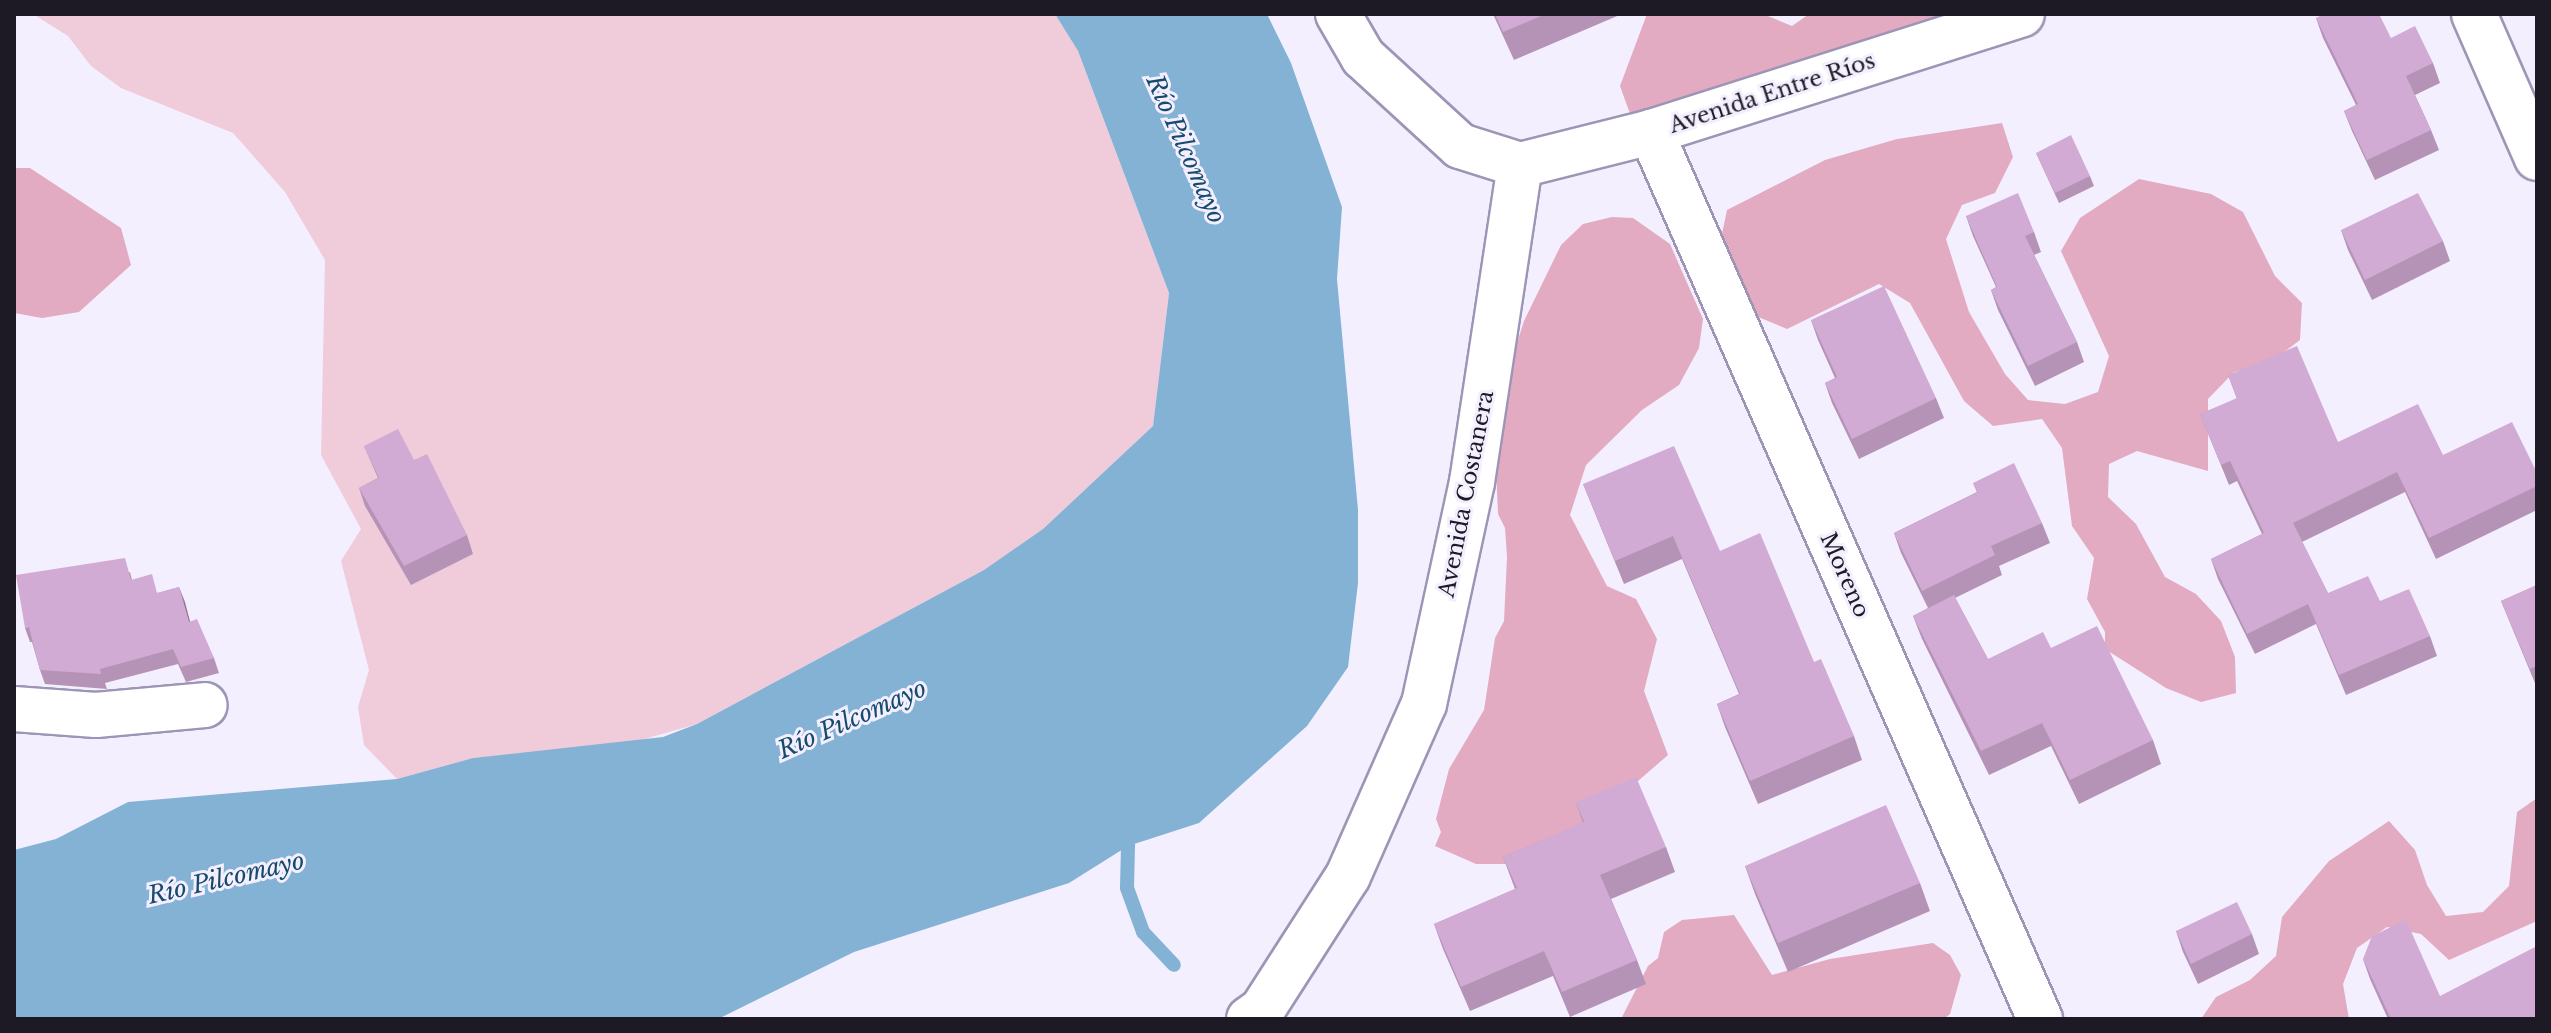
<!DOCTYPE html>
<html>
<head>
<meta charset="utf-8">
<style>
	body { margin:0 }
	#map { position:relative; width:2551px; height:1033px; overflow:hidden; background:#f3effe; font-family:"Libre Baskerville",serif }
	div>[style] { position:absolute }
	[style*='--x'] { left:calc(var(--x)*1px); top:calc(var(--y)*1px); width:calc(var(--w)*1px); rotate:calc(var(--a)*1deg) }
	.green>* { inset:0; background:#f0cbda }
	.forest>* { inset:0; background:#e2abc2 }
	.water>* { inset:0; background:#84b2d5 }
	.stream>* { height:14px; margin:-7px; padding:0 7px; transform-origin:7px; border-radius:7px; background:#84b2d5 }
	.roads { filter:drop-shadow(2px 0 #9e95b6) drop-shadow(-2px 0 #9e95b6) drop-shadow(0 2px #9e95b6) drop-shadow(0 -2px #9e95b6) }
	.minor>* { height:44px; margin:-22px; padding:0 22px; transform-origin:22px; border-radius:22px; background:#fff }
	.wall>* { inset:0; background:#b593b6 }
	.shaded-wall>* { inset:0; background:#937894 }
	.building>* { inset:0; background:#d2abd4 }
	span { translate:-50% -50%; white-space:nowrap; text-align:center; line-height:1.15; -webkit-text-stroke:6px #f3effe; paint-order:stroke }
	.street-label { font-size:22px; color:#1d1a26 }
	.water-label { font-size:24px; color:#174b6e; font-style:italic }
	.frame { position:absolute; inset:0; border:16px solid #1d1a26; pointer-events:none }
</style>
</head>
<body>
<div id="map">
	<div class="green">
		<div style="clip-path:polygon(33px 14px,1055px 14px,1078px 51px,1169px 293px,1153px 426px,1043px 529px,984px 570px,697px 724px,627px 744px,473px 758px,397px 779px,364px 745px,358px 707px,369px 670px,341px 561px,361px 529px,321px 455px,325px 260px,285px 192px,233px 133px,121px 88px,91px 66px,68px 36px)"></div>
	</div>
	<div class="forest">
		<div style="clip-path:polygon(1647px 14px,1763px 14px,1792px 26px,1809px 14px,2021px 14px,1903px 29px,1799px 61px,1759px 119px,1737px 130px,1716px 131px,1637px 120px,1629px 111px,1620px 86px)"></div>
		<div style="clip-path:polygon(2002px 123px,2013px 157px,1995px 193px,1962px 205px,1946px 239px,1969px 312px,2005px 374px,2028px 400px,2065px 404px,2098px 392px,2109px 356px,2061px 251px,2080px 218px,2139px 179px,2211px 194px,2243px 212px,2275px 276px,2302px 303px,2300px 340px,2269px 363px,2234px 372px,2208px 399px,2208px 471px,2137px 451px,2109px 464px,2108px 497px,2136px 524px,2165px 577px,2196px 594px,2221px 621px,2235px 657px,2236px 693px,2201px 702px,2166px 688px,2105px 649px,2105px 632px,2087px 599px,2094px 558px,2072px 526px,2062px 448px,2042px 419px,1993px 426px,1964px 401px,1910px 303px,1879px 284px,1787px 329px,1751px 314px,1719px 248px,1727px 210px,1825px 160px,1897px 139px)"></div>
		<div style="clip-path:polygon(14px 168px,30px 168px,121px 228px,131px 265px,79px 312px,42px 318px,14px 313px)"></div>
		<div style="clip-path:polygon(1612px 217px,1633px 218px,1670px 244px,1703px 319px,1699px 348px,1679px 385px,1642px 410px,1586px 465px,1570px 515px,1607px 586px,1636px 599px,1657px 639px,1644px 691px,1668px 755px,1585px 827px,1520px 864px,1476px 864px,1435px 846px,1441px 832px,1436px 819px,1449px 769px,1484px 710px,1495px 638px,1504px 621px,1507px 557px,1505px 528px,1498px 514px,1495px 443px,1508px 371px,1524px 321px,1561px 245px,1583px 224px)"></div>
		<div style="clip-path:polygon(2537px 798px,2537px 921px,2449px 960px,2421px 934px,2387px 927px,2357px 948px,2343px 984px,2349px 1019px,2201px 1019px,2216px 997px,2250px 980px,2276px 956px,2282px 917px,2329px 861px,2389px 821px,2415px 850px,2427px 885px,2446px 916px,2483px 912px,2509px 886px,2517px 812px)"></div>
		<div style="clip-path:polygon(1734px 915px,1772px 975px,1830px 959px,1933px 943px,1950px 955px,1961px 975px,1950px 1014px,1944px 1019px,1621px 1019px,1648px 966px,1658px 958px,1664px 932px,1682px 920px)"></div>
	</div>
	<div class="water">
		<div style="clip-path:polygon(1055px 14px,1267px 14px,1291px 63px,1342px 207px,1337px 279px,1358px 510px,1358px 583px,1348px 667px,1307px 726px,1199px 823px,1128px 846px,1069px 883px,854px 952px,718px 1019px,14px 1019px,14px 850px,56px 839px,128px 802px,397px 779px,473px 758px,663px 737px,697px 724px,984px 570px,1043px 529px,1153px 426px,1169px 293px,1078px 51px)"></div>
	</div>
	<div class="stream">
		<div style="--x:1122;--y:830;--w:17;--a:69"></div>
		<div style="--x:1128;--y:846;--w:42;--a:91.4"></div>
		<div style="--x:1127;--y:888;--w:47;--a:70"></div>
		<div style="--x:1143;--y:932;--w:45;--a:46.8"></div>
	</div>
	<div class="roads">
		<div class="minor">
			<div style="--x:1338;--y:14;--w:50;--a:59.8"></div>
			<div style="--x:1363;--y:57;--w:132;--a:42.5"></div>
			<div style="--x:1460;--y:146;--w:63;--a:17.6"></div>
			<div style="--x:2474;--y:14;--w:157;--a:66.4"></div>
			<div style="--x:1651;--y:132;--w:969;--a:66.32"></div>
			<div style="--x:1520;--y:165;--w:135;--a:-14.1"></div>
			<div style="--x:1651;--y:132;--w:389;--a:-17.6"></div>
			<div style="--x:14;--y:709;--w:82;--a:4.2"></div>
			<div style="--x:96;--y:715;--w:109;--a:-5.2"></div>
			<div style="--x:1249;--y:1019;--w:16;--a:-35"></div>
			<div style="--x:1262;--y:1010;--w:159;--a:-57.3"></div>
			<div style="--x:1348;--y:876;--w:188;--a:-66.2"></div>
			<div style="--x:1424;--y:704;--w:227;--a:-77.8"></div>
			<div style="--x:1472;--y:482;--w:321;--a:-81.4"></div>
		</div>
	</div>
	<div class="wall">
		<div style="clip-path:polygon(1493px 14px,1622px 14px,1514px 60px)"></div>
		<div style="clip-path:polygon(2316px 18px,2391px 38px,2433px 63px,2440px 83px,2415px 95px,2431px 130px,2439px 150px,2375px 180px,2352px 131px,2344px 111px,2356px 105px,2323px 38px)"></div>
		<div style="clip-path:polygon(2036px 153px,2090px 176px,2094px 186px,2059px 203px)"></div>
		<div style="clip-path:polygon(1966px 216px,2034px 232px,2041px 252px,2034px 255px,2077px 342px,2084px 362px,2035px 386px,1998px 310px,1991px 290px,1996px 287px,1973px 236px)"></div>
		<div style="clip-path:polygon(2341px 230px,2443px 241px,2450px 261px,2372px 300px,2348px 250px)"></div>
		<div style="clip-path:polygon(1811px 320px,1936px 398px,1944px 418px,1859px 459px,1832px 403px,1825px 383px,1835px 378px,1818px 340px)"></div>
		<div style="clip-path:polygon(2228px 375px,2338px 442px,2443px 455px,2537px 473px,2537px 510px,2436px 559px,2405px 492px,2302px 542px,2328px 593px,2380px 601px,2430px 636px,2437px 656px,2346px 695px,2316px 624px,2255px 654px,2218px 579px,2211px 559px,2262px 534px,2237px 481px,2229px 485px,2200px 414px,2237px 399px)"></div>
		<div style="clip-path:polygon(364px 446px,414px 460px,467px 535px,473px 554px,411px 585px,365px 506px,359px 488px,378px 478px)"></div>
		<div style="clip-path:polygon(1973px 483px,2042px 523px,2050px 543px,1999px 566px,2002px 575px,1955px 598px,1988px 659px,2051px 648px,2153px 740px,2161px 764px,2079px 804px,2051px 746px,1989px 775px,1922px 639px,1913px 616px,1928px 608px,1901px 553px,1894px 533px,1977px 492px)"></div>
		<div style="clip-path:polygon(1583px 484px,1720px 551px,1814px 662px,1854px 736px,1862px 760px,1758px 804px,1725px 727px,1717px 704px,1739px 694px,1682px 559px,1624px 584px)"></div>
		<div style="clip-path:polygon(130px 572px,132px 580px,158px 593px,179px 587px,190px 622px,214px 658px,219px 673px,186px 682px,178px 664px,105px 683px,107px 689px,45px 684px,40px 670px,32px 642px,30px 642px,25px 628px)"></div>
		<div style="clip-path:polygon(2537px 585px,2537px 688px,2501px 601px)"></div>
		<div style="clip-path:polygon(1576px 802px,1666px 847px,1675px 872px,1611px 899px,1637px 960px,1646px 984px,1570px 1017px,1553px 976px,1470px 1011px,1443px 949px,1434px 924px,1515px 889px,1503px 857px,1583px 823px)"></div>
		<div style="clip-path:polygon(1745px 866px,1920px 883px,1930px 911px,1788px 972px,1755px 894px)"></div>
		<div style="clip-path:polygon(2176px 931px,2252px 934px,2259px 954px,2198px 984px,2183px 952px)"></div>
		<div style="clip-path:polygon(2363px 959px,2440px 996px,2537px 1019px,2388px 1019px,2370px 979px)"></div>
	</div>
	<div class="shaded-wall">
		<div style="clip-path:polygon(179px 587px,185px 602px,194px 637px,189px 622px)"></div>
	</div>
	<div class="building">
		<div style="clip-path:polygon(1495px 14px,1546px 14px,1503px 32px)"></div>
		<div style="clip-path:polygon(2324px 14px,2379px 14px,2391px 38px,2415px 26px,2433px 63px,2406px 76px,2431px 130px,2367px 160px,2344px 111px,2358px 104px,2316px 18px)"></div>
		<div style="clip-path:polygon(2071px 135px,2090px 176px,2055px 193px,2036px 153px)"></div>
		<div style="clip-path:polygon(2018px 193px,2034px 232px,2025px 236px,2077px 342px,2028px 366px,1991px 290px,1997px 287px,1966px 216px)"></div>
		<div style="clip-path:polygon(2418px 193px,2443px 241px,2365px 280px,2341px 230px)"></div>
		<div style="clip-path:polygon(1884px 286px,1936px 398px,1852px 439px,1825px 383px,1837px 377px,1811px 320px)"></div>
		<div style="clip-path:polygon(2297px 346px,2338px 442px,2418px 404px,2443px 455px,2512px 422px,2537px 473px,2537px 486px,2429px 538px,2397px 472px,2293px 523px,2328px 593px,2368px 576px,2380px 601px,2409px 589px,2430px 636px,2339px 675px,2308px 604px,2247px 634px,2211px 559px,2264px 533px,2230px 461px,2221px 465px,2200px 414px,2237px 398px,2228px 375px)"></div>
		<div style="clip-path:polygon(398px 429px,414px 460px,427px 454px,467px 535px,404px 566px,359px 488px,379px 478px,364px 446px)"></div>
		<div style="clip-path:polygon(1674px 446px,1720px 551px,1760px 533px,1814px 662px,1821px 659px,1854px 736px,1750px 781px,1717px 704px,1740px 694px,1673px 536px,1615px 561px,1583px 484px)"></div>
		<div style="clip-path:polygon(2014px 463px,2042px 523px,1991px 546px,1995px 555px,1922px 591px,1894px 533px,1978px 492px,1973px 483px)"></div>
		<div style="clip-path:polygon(125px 558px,131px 580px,152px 574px,157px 593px,179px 587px,189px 622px,197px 619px,214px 658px,181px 667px,173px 649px,100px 669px,101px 674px,40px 670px,29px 627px,25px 628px,16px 575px)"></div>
		<div style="clip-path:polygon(2537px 585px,2537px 666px,2530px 669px,2501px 601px)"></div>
		<div style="clip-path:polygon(1954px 595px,1988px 659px,2043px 632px,2051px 648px,2097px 626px,2153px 740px,2070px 780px,2042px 723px,1981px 751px,1913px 616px)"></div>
		<div style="clip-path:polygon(1636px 777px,1666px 847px,1600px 875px,1637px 960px,1562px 992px,1544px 951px,1461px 987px,1434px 924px,1517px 888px,1503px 857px,1584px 822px,1576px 802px)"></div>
		<div style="clip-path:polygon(1886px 805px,1920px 883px,1778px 943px,1745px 866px)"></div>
		<div style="clip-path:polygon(2237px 902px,2252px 934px,2191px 964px,2176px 931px)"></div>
		<div style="clip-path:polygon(2406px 920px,2440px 996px,2537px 946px,2537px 1019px,2391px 1019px,2363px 959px,2372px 936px)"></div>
	</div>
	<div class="street-label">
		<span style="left:1772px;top:93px;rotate:-18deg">Avenida Entre Ríos</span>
		<span style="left:1466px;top:494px;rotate:-79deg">Avenida Costanera</span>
		<span style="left:1845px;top:575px;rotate:66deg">Moreno</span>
	</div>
	<div class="water-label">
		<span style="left:1186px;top:149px;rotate:66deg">Río Pilcomayo</span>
		<span style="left:852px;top:719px;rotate:-24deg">Río Pilcomayo</span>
		<span style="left:226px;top:878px;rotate:-13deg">Río Pilcomayo</span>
	</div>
	<div class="frame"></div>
</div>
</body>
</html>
